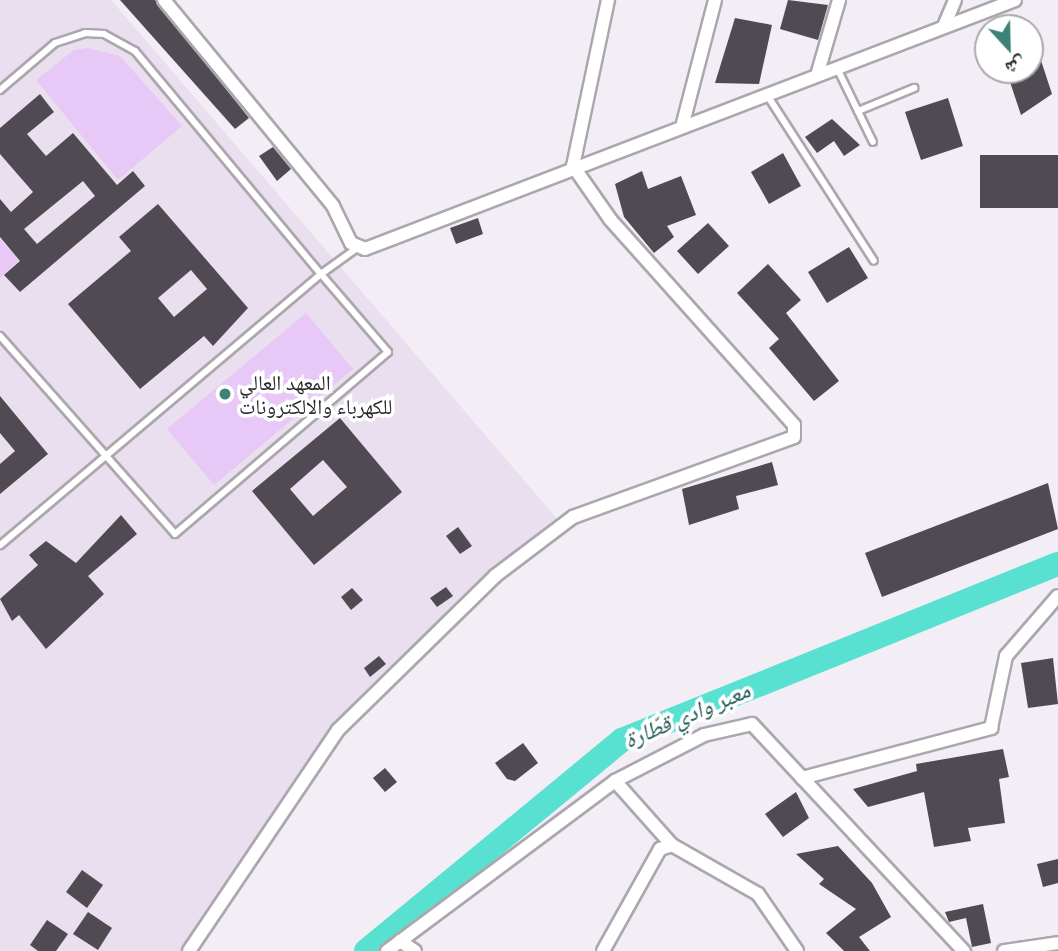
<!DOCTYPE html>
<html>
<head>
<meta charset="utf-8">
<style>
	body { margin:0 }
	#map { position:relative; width:1058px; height:951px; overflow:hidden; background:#f3edf6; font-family:"Titillium Web","Noto Naskh Arabic",sans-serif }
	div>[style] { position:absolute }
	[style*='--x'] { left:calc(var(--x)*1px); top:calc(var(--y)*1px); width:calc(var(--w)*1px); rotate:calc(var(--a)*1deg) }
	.built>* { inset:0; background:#e9dfee }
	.green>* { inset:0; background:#e7c8f6 }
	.river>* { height:24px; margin:-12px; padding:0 12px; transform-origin:12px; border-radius:12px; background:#58e1d1 }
	.building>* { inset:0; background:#504b52 }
	.roads { filter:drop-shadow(2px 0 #aca7af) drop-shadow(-2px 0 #aca7af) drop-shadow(0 2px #aca7af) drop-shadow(0 -2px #aca7af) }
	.service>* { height:6px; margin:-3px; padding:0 3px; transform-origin:3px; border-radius:3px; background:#fff }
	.minor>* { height:12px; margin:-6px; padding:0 6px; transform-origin:6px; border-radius:6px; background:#fff }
	.dots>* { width:19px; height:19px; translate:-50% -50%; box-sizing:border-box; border:4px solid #fff; border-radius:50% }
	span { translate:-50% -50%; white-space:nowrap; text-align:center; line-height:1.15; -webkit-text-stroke:7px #fff; paint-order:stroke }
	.poi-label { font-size:21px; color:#2b292c }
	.left { translate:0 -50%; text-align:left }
	.water-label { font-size:23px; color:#1e5851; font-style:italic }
	.north { position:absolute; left:974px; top:14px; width:70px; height:70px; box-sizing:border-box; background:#fff; border:2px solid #aaa9ab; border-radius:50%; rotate:158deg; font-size:19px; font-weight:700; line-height:28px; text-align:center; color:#2b292c }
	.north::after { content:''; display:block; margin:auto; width:24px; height:32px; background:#3c8279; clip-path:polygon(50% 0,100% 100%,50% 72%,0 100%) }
</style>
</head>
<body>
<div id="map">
	<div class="built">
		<div style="clip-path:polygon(0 0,111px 0,559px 521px,481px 579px,338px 730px,183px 951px,0 951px)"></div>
	</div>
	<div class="green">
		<div style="clip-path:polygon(88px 48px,120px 56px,182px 126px,118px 180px,36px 80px,74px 50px)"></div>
		<div style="clip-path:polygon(0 239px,19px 261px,0 278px)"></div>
		<div style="clip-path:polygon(306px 313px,353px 369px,214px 485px,167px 429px)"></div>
	</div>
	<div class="river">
		<div style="--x:366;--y:951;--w:332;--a:-39.5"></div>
		<div style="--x:622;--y:740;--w:470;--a:-22"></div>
	</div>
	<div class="building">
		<div style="clip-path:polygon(120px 0,155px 0,249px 118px,235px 129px)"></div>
		<div style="clip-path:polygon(788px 0,828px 5px,818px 40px,780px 29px)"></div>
		<div style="clip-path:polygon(735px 18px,772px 25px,759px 84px,715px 83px)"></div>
		<div style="clip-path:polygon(1032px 33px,1052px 94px,1021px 115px,1006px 70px,1030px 70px)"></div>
		<div style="clip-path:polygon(evenodd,40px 94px,54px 112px,27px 134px,46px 156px,73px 133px,117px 185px,133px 171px,145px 186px,20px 292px,4px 275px,20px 261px,0 237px,0 199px,11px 212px,33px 192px,0 154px,0 128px,40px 94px,83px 181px,95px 196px,37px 244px,24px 229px,83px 181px)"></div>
		<div style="clip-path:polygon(948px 98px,963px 146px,921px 160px,905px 112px)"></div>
		<div style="clip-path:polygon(832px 119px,860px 145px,844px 156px,834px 141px,817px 153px,805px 137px)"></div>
		<div style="clip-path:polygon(273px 147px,291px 169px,277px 181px,259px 156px)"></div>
		<div style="clip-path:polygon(783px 153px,801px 186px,769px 204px,751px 172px)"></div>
		<div style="clip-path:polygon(980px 155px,1058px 155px,1058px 208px,980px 208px)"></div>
		<div style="clip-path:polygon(642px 171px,648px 189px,681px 176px,696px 215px,667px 226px,674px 237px,654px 253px,624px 217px,615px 184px)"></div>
		<div style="clip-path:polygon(evenodd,158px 204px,248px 308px,213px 346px,204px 336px,140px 389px,68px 304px,131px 251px,119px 237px,158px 204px,191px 270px,207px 289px,174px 317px,158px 298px,191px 270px)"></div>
		<div style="clip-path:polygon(478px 218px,483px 234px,456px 244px,450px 228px)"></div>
		<div style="clip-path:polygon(708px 223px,729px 246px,698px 274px,677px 251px)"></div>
		<div style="clip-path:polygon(849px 247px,868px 278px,827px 303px,808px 272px)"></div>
		<div style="clip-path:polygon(768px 264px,801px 300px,786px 313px,839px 381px,814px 401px,769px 348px,779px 339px,737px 293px)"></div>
		<div style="clip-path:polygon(0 396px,48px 454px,0 494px,0 464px,15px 451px,0 433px)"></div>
		<div style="clip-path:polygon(evenodd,340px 418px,402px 492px,314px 565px,252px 491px,340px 418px,323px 460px,347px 487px,313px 516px,290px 489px,323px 460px)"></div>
		<div style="clip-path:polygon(772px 462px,778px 485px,736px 496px,739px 509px,689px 525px,682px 489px)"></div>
		<div style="clip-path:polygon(1048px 483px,1058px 529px,882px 597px,865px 553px)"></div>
		<div style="clip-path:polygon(121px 515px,137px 534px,88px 576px,104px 594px,46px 649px,19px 615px,12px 621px,0 599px,38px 565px,29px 555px,46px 541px,76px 563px)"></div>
		<div style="clip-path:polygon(458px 527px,472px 546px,460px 554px,446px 536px)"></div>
		<div style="clip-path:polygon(446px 587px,453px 596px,437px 607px,430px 598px)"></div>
		<div style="clip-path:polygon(352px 588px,363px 600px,351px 610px,341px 597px)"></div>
		<div style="clip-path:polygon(379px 656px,386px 664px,370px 677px,364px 668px)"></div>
		<div style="clip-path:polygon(1053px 658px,1058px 704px,1028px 708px,1021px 663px)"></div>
		<div style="clip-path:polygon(523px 743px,538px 763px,515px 781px,507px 779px,495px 763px)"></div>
		<div style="clip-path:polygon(1003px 749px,1009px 777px,999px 779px,1005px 823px,968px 828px,971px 841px,934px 847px,924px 792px,868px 807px,853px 789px,917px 771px,916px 764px)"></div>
		<div style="clip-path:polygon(385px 768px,397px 782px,385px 792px,373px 778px)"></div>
		<div style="clip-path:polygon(796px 792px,809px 818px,783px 837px,765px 814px)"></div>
		<div style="clip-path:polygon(838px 846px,872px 883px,891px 917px,859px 937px,870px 951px,844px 951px,826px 933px,856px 909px,819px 884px,824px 879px,796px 854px)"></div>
		<div style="clip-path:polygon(1058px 859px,1058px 883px,1043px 887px,1037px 864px)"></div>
		<div style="clip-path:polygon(82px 870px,103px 885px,87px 908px,66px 892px)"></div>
		<div style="clip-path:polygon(983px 904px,991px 943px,972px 947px,966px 918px,949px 922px,945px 912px)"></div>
		<div style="clip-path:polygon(88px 912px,112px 928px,98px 950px,73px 934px)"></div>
		<div style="clip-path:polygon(47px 920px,68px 934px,56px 951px,38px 951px,30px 945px)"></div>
	</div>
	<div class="roads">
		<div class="service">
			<div style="--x:837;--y:68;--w:82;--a:64.1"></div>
			<div style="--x:0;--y:90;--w:72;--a:-40.5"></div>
			<div style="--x:55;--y:43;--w:32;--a:-18"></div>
			<div style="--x:85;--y:33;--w:19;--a:3"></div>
			<div style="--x:104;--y:34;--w:35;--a:29"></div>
			<div style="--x:135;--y:51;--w:290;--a:50.2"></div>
			<div style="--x:321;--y:274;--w:420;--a:139.8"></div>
			<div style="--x:767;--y:95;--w:197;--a:57.2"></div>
			<div style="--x:858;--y:111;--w:61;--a:-22.3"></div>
			<div style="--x:0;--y:336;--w:264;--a:48.5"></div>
			<div style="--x:175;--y:534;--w:280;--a:-40.5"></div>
			<div style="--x:388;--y:352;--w:103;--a:-130.7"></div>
			<div style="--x:321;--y:274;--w:44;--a:-35.8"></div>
		</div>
		<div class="minor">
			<div style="--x:164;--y:0;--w:266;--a:50.6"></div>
			<div style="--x:333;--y:206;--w:41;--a:64.1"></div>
			<div style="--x:351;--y:243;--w:15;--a:23"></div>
			<div style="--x:365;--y:249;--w:696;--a:-20.96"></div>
			<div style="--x:944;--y:26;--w:28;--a:-67"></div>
			<div style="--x:818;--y:72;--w:75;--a:-73.7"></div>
			<div style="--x:683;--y:123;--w:127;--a:-75.4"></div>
			<div style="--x:802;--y:778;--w:196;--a:-14.8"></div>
			<div style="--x:991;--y:728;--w:74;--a:-78.2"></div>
			<div style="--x:1006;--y:656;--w:79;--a:-49.1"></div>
			<div style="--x:615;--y:781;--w:86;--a:48.3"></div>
			<div style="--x:400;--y:941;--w:18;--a:34"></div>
			<div style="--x:189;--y:951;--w:267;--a:-56"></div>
			<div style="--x:338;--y:730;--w:220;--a:-44.4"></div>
			<div style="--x:495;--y:576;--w:98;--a:-37.1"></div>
			<div style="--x:573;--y:517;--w:235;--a:-19.9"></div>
			<div style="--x:794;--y:437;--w:12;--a:-90"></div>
			<div style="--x:794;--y:425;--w:276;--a:-131.8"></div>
			<div style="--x:610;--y:219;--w:65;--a:-124.9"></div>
			<div style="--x:573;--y:166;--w:170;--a:-78.1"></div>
			<div style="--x:387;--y:951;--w:284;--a:-36.7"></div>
			<div style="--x:615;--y:781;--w:100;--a:-27.3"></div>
			<div style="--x:704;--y:735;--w:49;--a:-12.9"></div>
			<div style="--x:752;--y:724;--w:311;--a:47"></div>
			<div style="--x:603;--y:951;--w:117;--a:-60.8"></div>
			<div style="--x:660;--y:849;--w:13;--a:-18"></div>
			<div style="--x:672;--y:845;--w:99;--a:29.7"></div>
			<div style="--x:758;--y:894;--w:69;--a:55.6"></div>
			<div style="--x:1004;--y:951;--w:55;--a:-8.4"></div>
		</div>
	</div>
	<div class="dots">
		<div style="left:225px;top:394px;background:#3c8279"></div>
	</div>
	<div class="poi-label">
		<span class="left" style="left:239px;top:394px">المعهد العالي<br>للكهرباء والالكترونات</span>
	</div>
	<div class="water-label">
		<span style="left:687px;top:715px;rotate:-23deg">معبر وادي قطّارة</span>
	</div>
	<div class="north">ش</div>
</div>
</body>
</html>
